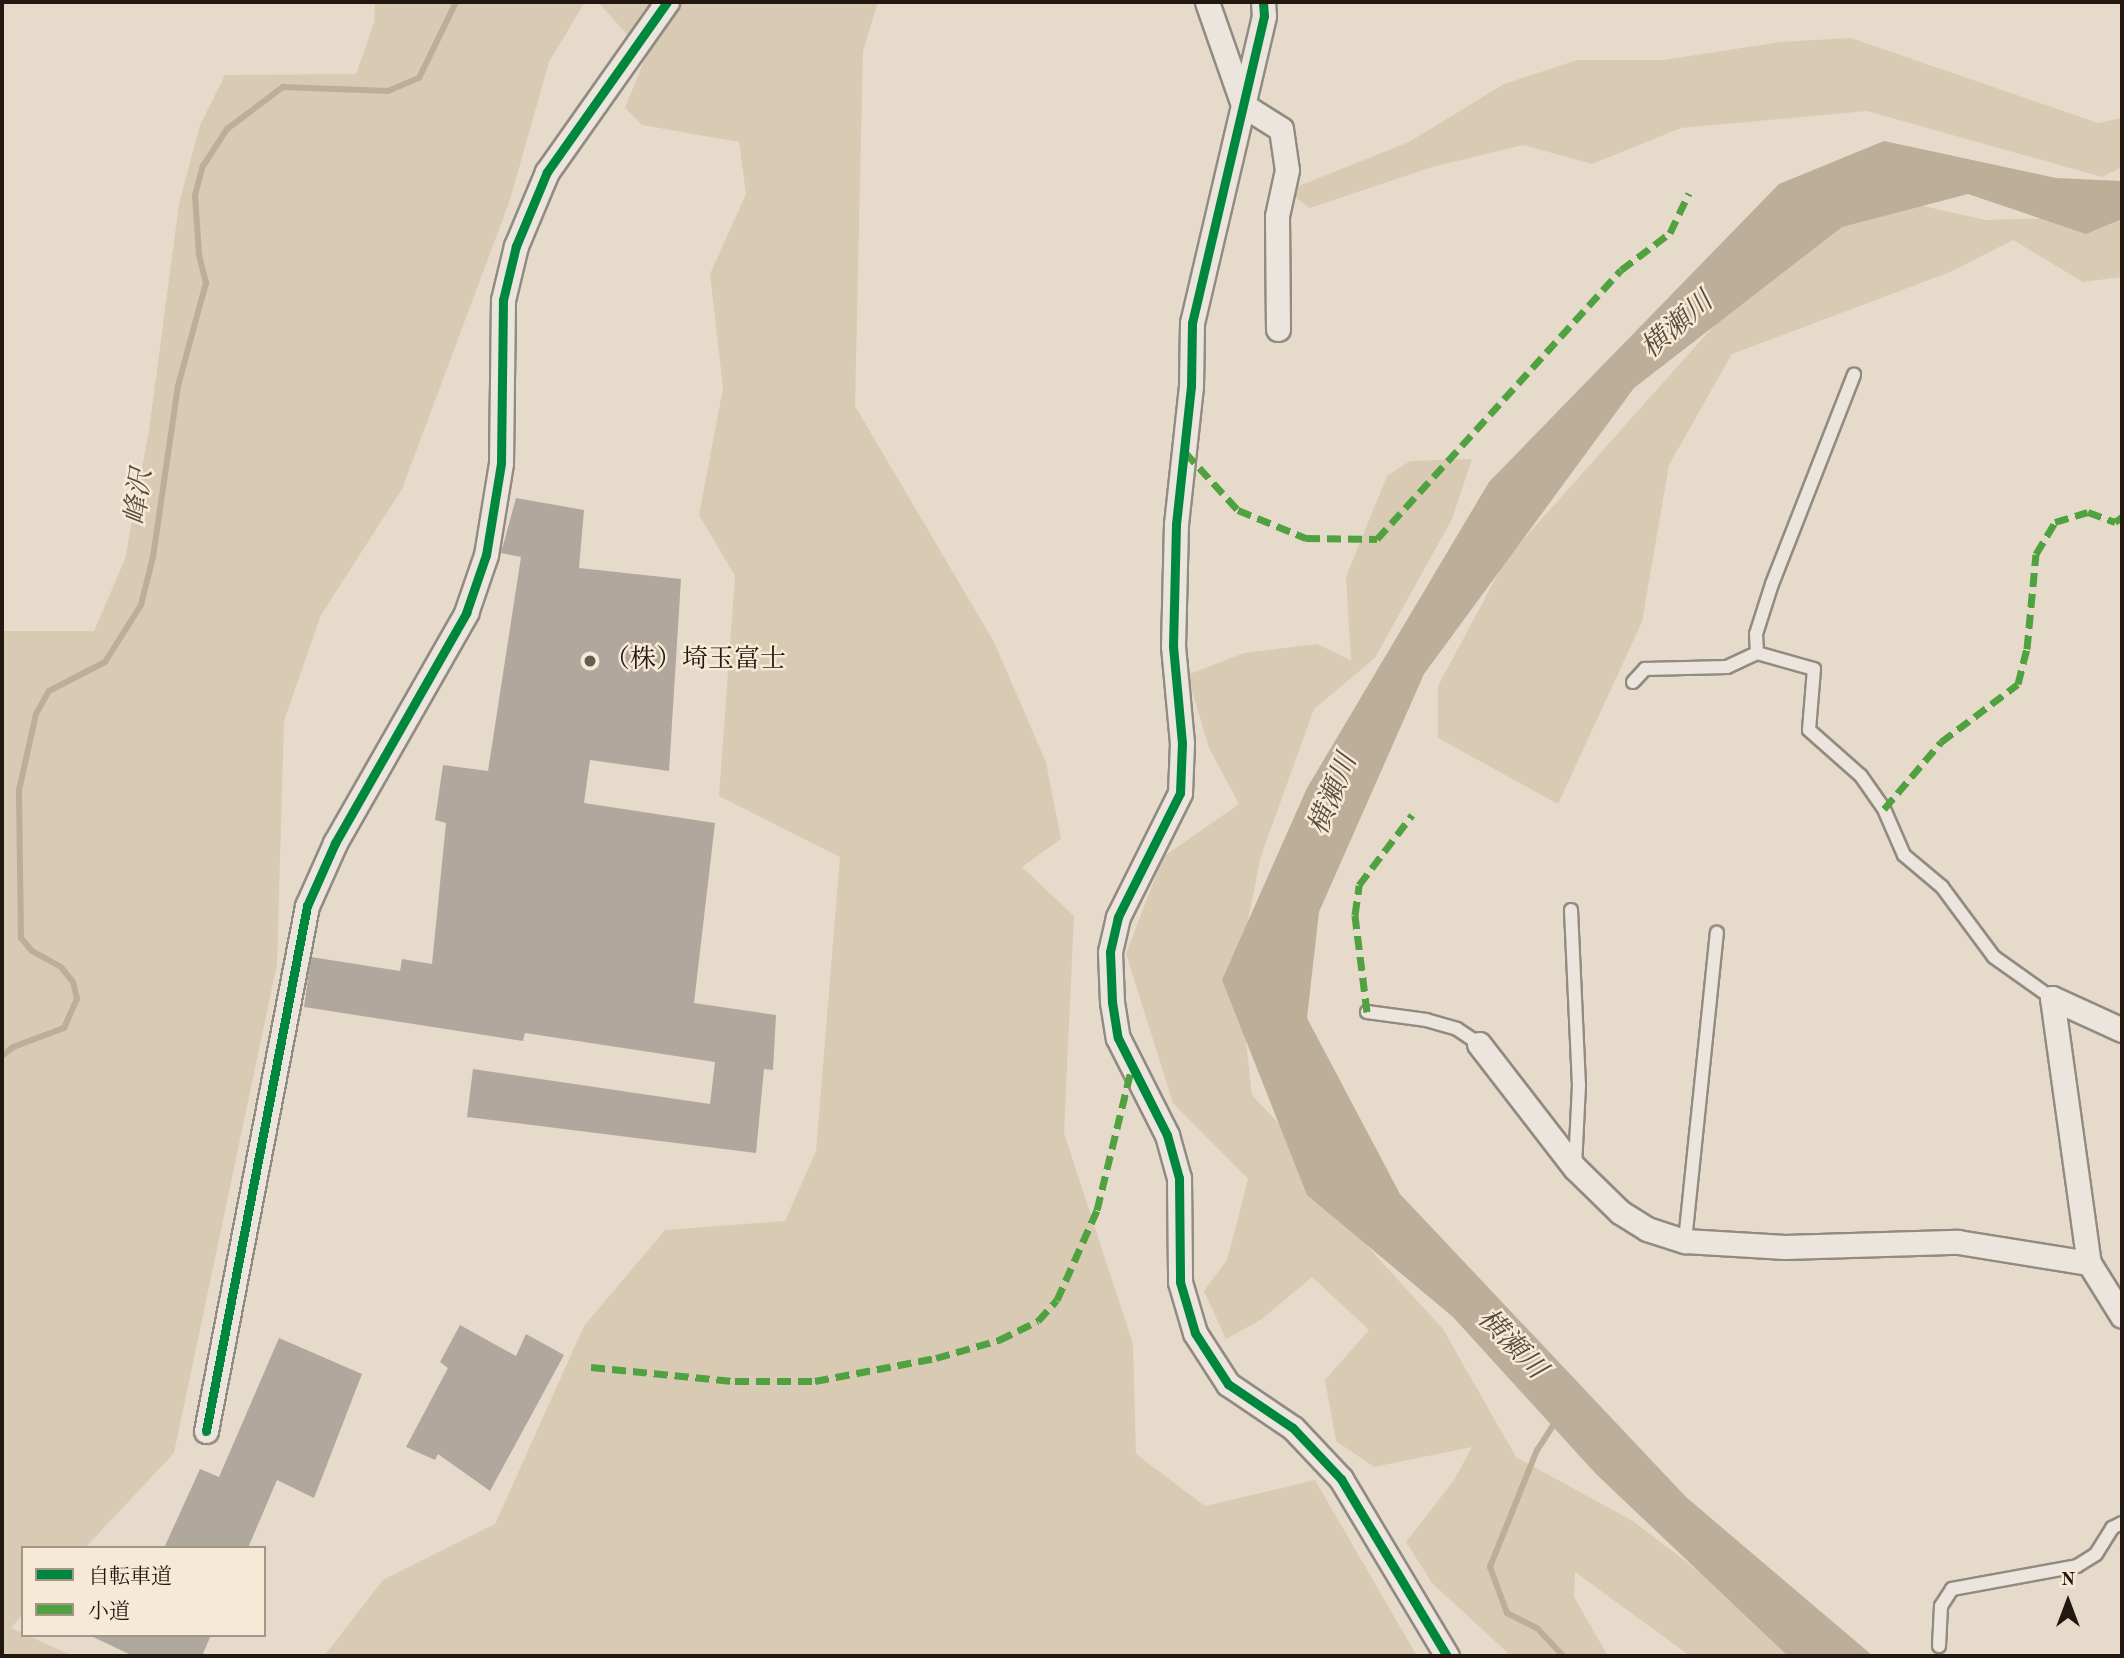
<!DOCTYPE html>
<html>
<head>
<meta charset="utf-8">
<style>
	body { margin:0 }
	#map { position:relative; width:2124px; height:1658px; overflow:hidden; background:#e6dbcb; font-family:"Old Standard TT","Noto Serif JP",serif }
	div>[style] { position:absolute }
	[style*='--x'] { left:calc(var(--x)*1px); top:calc(var(--y)*1px); width:calc(var(--w)*1px); rotate:calc(var(--a)*1deg) }
	.green>* { inset:0; background:#d9cab4 }
	.water>* { inset:0; background:#bdae99 }
	.stream>* { height:6px; margin:-3px; padding:0 3px; transform-origin:3px; border-radius:3px; background:#bdae99 }
	.building>* { inset:0; background:#b0a89d }
	.roads { filter:drop-shadow(2px 0 #928b81) drop-shadow(-2px 0 #928b81) drop-shadow(0 2px #928b81) drop-shadow(0 -2px #928b81) }
	.lane>* { height:12px; margin:-6px; padding:0 6px; transform-origin:6px; border-radius:6px; background:#ebe5dd }
	.street>* { height:23px; margin:-11.5px; padding:0 11.5px; transform-origin:11.5px; border-radius:11.5px; background:#ebe5dd }
	.quiet>* { height:7px; margin-top:-3.5px; transform-origin:0; background:repeating-linear-gradient(90deg,#50a13f 0 14px,transparent 0 21px) }
	.cycleway>* { height:9px; margin:-4.5px; padding:0 4.5px; transform-origin:4.5px; border-radius:4.5px; background:#00873e }
	.dots>* { width:19px; height:19px; translate:-50% -50%; box-sizing:border-box; border:4px solid #f6ead6; border-radius:50% }
	span { translate:-50% -50%; white-space:nowrap; text-align:center; line-height:1.15; -webkit-text-stroke:5px #f6ead6; paint-order:stroke }
	.poi-label { font-size:26px; color:#221810 }
	.left { translate:0 -50%; text-align:left }
	.water-label { font-size:28px; color:#594c3e; font-style:italic }
	.frame { position:absolute; inset:0; border:4px solid #221810; pointer-events:none }
	.legend { position:absolute; left:21px; top:1546px; width:245px; height:91px; box-sizing:border-box; background:#f6ead6; border:2px solid #a19687; margin:0; padding:9px 12px; list-style:none; font-size:21px; color:#221810 }
	.legend li { display:flex; align-items:center; gap:14px; height:35px }
	.legend b { width:35px; border:2px solid #a19687 }
	.north { position:absolute; left:2033px; top:1567px; width:70px; height:70px; -webkit-text-stroke:5px #f6ead6; paint-order:stroke; rotate:0deg; font-size:19px; font-weight:700; line-height:28px; text-align:center; color:#221810 }
	.north::after { content:''; display:block; margin:auto; width:24px; height:32px; background:#221810; clip-path:polygon(50% 0,100% 100%,50% 72%,0 100%) }
</style>
</head>
<body>
<div id="map">
	<div class="green">
		<div style="clip-path:polygon(375px 2px,585px 2px,549px 62px,510px 200px,402px 489px,321px 615px,284px 721px,277px 964px,174px 1453px,85px 1548px,23px 1548px,23px 1614px,11px 1628px,73px 1656px,2px 1656px,2px 631px,94px 631px,125px 559px,149px 430px,179px 204px,200px 125px,225px 75px,356px 74px,374px 23px)"></div>
		<div style="clip-path:polygon(598px 2px,878px 2px,863px 51px,855px 406px,994px 642px,1046px 762px,1061px 839px,1022px 867px,1074px 916px,1064px 1133px,1133px 1344px,1136px 1454px,1205px 1506px,1315px 1480px,1417px 1656px,324px 1656px,383px 1580px,495px 1524px,584px 1326px,665px 1230px,785px 1221px,816px 1151px,840px 857px,719px 796px,735px 576px,699px 515px,723px 388px,710px 274px,746px 194px,739px 142px,642px 125px,625px 108px,646px 56px)"></div>
		<div style="clip-path:polygon(1851px 38px,2098px 123px,2122px 118px,2122px 167px,2102px 177px,1867px 111px,1681px 128px,1592px 164px,1523px 145px,1432px 167px,1310px 208px,1286px 191px,1409px 142px,1504px 84px,1577px 60px,1664px 60px,1780px 42px)"></div>
		<div style="clip-path:polygon(1887px 198px,1986px 220px,2122px 216px,2122px 277px,2083px 282px,2013px 240px,1950px 272px,1732px 354px,1669px 465px,1642px 622px,1558px 804px,1438px 738px,1438px 686px,1506px 559px,1751px 284px)"></div>
		<div style="clip-path:polygon(1472px 459px,1452px 519px,1375px 658px,1314px 709px,1261px 856px,1238px 970px,1252px 1095px,1314px 1161px,1369px 1248px,1443px 1329px,1516px 1457px,1633px 1521px,1809px 1656px,1690px 1656px,1575px 1572px,1574px 1597px,1608px 1656px,1511px 1656px,1432px 1583px,1406px 1542px,1454px 1480px,1472px 1447px,1374px 1467px,1336px 1441px,1325px 1380px,1369px 1330px,1312px 1277px,1262px 1319px,1226px 1339px,1204px 1291px,1227px 1260px,1248px 1179px,1173px 1103px,1126px 954px,1163px 857px,1239px 804px,1209px 748px,1187px 675px,1244px 653px,1317px 644px,1351px 660px,1346px 577px,1387px 476px,1410px 461px)"></div>
	</div>
	<div class="water">
		<div style="clip-path:polygon(1884px 141px,2056px 178px,2122px 181px,2122px 219px,2086px 234px,1968px 194px,1842px 227px,1634px 388px,1424px 674px,1319px 912px,1307px 1018px,1400px 1194px,1686px 1497px,1873px 1656px,1788px 1656px,1596px 1474px,1453px 1317px,1307px 1195px,1222px 980px,1307px 788px,1489px 482px,1779px 184px)"></div>
	</div>
	<div class="stream">
		<div style="--x:2;--y:1056;--w:14;--a:-39"></div>
		<div style="--x:13;--y:1047;--w:54;--a:-20.4"></div>
		<div style="--x:64;--y:1028;--w:32;--a:-66"></div>
		<div style="--x:77;--y:999;--w:17;--a:-103"></div>
		<div style="--x:73;--y:982;--w:19;--a:-129"></div>
		<div style="--x:61;--y:967;--w:33;--a:-151"></div>
		<div style="--x:32;--y:951;--w:17;--a:-130"></div>
		<div style="--x:21;--y:938;--w:148;--a:-90.8"></div>
		<div style="--x:19;--y:790;--w:78;--a:-77.4"></div>
		<div style="--x:36;--y:714;--w:26;--a:-61"></div>
		<div style="--x:49;--y:691;--w:63;--a:-27.4"></div>
		<div style="--x:105;--y:662;--w:67;--a:-57.7"></div>
		<div style="--x:141;--y:605;--w:49;--a:-76"></div>
		<div style="--x:153;--y:557;--w:173;--a:-81.7"></div>
		<div style="--x:178;--y:386;--w:107;--a:-74.8"></div>
		<div style="--x:206;--y:283;--w:30;--a:-104"></div>
		<div style="--x:199;--y:254;--w:59;--a:-93.9"></div>
		<div style="--x:195;--y:195;--w:30;--a:-75"></div>
		<div style="--x:203;--y:166;--w:44;--a:-57"></div>
		<div style="--x:227;--y:129;--w:70;--a:-36.9"></div>
		<div style="--x:283;--y:87;--w:105;--a:2.2"></div>
		<div style="--x:388;--y:91;--w:34;--a:-23"></div>
		<div style="--x:419;--y:78;--w:85;--a:-64"></div>
		<div style="--x:1556;--y:1421;--w:35;--a:123"></div>
		<div style="--x:1537;--y:1450;--w:126;--a:111.9"></div>
		<div style="--x:1490;--y:1567;--w:49;--a:69.7"></div>
		<div style="--x:1507;--y:1613;--w:34;--a:27"></div>
		<div style="--x:1537;--y:1628;--w:38;--a:47"></div>
	</div>
	<div class="building">
		<div style="clip-path:polygon(516px 498px,584px 510px,579px 568px,681px 579px,669px 771px,590px 760px,584px 803px,715px 823px,694px 1003px,776px 1015px,773px 1070px,764px 1069px,756px 1153px,467px 1117px,473px 1069px,710px 1104px,715px 1062px,525px 1033px,523px 1041px,304px 1007px,311px 957px,400px 971px,402px 959px,432px 964px,446px 823px,435px 820px,443px 765px,488px 771px,521px 557px,501px 553px)"></div>
		<div style="clip-path:polygon(460px 1325px,516px 1356px,526px 1334px,564px 1355px,490px 1491px,438px 1454px,435px 1460px,406px 1447px,448px 1368px,440px 1362px)"></div>
		<div style="clip-path:polygon(279px 1338px,362px 1374px,314px 1498px,277px 1480px,248px 1548px,164px 1548px,200px 1469px,219px 1477px)"></div>
		<div style="clip-path:polygon(89px 1635px,211px 1635px,202px 1656px,133px 1656px)"></div>
	</div>
	<div class="roads">
		<div class="lane">
			<div style="--x:1757;--y:653;--w:19;--a:-93"></div>
			<div style="--x:1756;--y:634;--w:52;--a:-72.3"></div>
			<div style="--x:1772;--y:584;--w:225;--a:-68.6"></div>
			<div style="--x:1633;--y:682;--w:18;--a:-47"></div>
			<div style="--x:1645;--y:669;--w:82;--a:-1.4"></div>
			<div style="--x:1727;--y:667;--w:33;--a:-25"></div>
			<div style="--x:1757;--y:653;--w:59;--a:15.7"></div>
			<div style="--x:1814;--y:669;--w:61;--a:94.7"></div>
			<div style="--x:1809;--y:730;--w:69;--a:41.5"></div>
			<div style="--x:1861;--y:776;--w:40;--a:55.1"></div>
			<div style="--x:1884;--y:809;--w:50;--a:66.5"></div>
			<div style="--x:1904;--y:855;--w:50;--a:40.1"></div>
			<div style="--x:1942;--y:887;--w:87;--a:53.4"></div>
			<div style="--x:1994;--y:957;--w:71;--a:35.3"></div>
			<div style="--x:1571;--y:910;--w:175;--a:87.4"></div>
			<div style="--x:1579;--y:1085;--w:82;--a:92.8"></div>
			<div style="--x:1367;--y:1012;--w:60;--a:7.7"></div>
			<div style="--x:1426;--y:1020;--w:32;--a:16"></div>
			<div style="--x:1457;--y:1029;--w:27;--a:34"></div>
			<div style="--x:1685;--y:1241;--w:310;--a:-84.1"></div>
			<div style="--x:1939;--y:1646;--w:40;--a:-87.1"></div>
			<div style="--x:1941;--y:1606;--w:20;--a:-57"></div>
			<div style="--x:1952;--y:1589;--w:127;--a:-10.4"></div>
			<div style="--x:2077;--y:1566;--w:22;--a:-32"></div>
			<div style="--x:2096;--y:1554;--w:31;--a:-58"></div>
			<div style="--x:2112;--y:1528;--w:11;--a:-27"></div>
		</div>
		<div class="street">
			<div style="--x:1207;--y:2;--w:109;--a:70.7"></div>
			<div style="--x:1243;--y:105;--w:45;--a:32.3"></div>
			<div style="--x:1281;--y:129;--w:41;--a:81.7"></div>
			<div style="--x:1287;--y:170;--w:47;--a:102.3"></div>
			<div style="--x:1277;--y:216;--w:113;--a:89.5"></div>
			<div style="--x:1263;--y:2;--w:14;--a:86"></div>
			<div style="--x:1264;--y:16;--w:315;--a:103.2"></div>
			<div style="--x:1192;--y:323;--w:63;--a:90.9"></div>
			<div style="--x:1191;--y:386;--w:139;--a:96.2"></div>
			<div style="--x:1176;--y:524;--w:122;--a:91.4"></div>
			<div style="--x:1173;--y:646;--w:97;--a:84.7"></div>
			<div style="--x:1182;--y:743;--w:50;--a:92.3"></div>
			<div style="--x:1180;--y:793;--w:139;--a:116.6"></div>
			<div style="--x:1118;--y:917;--w:36;--a:103"></div>
			<div style="--x:1110;--y:952;--w:50;--a:87.7"></div>
			<div style="--x:1112;--y:1002;--w:36;--a:81"></div>
			<div style="--x:1118;--y:1038;--w:109;--a:63.2"></div>
			<div style="--x:1167;--y:1135;--w:45;--a:74.4"></div>
			<div style="--x:1179;--y:1178;--w:104;--a:89.4"></div>
			<div style="--x:1180;--y:1282;--w:53;--a:73.6"></div>
			<div style="--x:1195;--y:1333;--w:61;--a:57.1"></div>
			<div style="--x:1228;--y:1384;--w:78;--a:34.1"></div>
			<div style="--x:1293;--y:1428;--w:70;--a:46.7"></div>
			<div style="--x:1341;--y:1479;--w:206;--a:59.1"></div>
			<div style="--x:2052;--y:998;--w:268;--a:82.1"></div>
			<div style="--x:2089;--y:1263;--w:62;--a:58.1"></div>
			<div style="--x:2052;--y:998;--w:77;--a:24.6"></div>
			<div style="--x:1479;--y:1044;--w:157;--a:52.3"></div>
			<div style="--x:1575;--y:1168;--w:63;--a:44.4"></div>
			<div style="--x:1620;--y:1212;--w:32;--a:32"></div>
			<div style="--x:1647;--y:1229;--w:40;--a:18"></div>
			<div style="--x:1685;--y:1241;--w:100;--a:3.4"></div>
			<div style="--x:1785;--y:1247;--w:173;--a:-1.7"></div>
			<div style="--x:1958;--y:1242;--w:133;--a:9.1"></div>
			<div style="--x:206;--y:1431;--w:535;--a:-79.11"></div>
			<div style="--x:307;--y:906;--w:69;--a:-66"></div>
			<div style="--x:335;--y:843;--w:265;--a:-60.3"></div>
			<div style="--x:466;--y:613;--w:61;--a:-71"></div>
			<div style="--x:486;--y:555;--w:93;--a:-80.7"></div>
			<div style="--x:501;--y:463;--w:163;--a:-89.3"></div>
			<div style="--x:503;--y:300;--w:56;--a:-76.5"></div>
			<div style="--x:516;--y:246;--w:80;--a:-67.3"></div>
			<div style="--x:547;--y:172;--w:208;--a:-54.8"></div>
		</div>
	</div>
	<div class="quiet">
		<div style="--x:1185;--y:452;--w:79;--a:47.6"></div>
		<div style="--x:1238;--y:510;--w:74;--a:22.4"></div>
		<div style="--x:1306;--y:538;--w:71;--a:0.8"></div>
		<div style="--x:1377;--y:539;--w:363;--a:-47.8"></div>
		<div style="--x:1621;--y:270;--w:61;--a:-37.1"></div>
		<div style="--x:1670;--y:233;--w:44;--a:-64.6"></div>
		<div style="--x:1884;--y:809;--w:88;--a:-49.6"></div>
		<div style="--x:1941;--y:742;--w:96;--a:-37"></div>
		<div style="--x:2018;--y:684;--w:36;--a:-76"></div>
		<div style="--x:2027;--y:649;--w:95;--a:-84.6"></div>
		<div style="--x:2036;--y:554;--w:37;--a:-59"></div>
		<div style="--x:2055;--y:522;--w:34;--a:-17"></div>
		<div style="--x:2088;--y:512;--w:29;--a:20"></div>
		<div style="--x:2115;--y:522;--w:9;--a:-36"></div>
		<div style="--x:1367;--y:1012;--w:98;--a:-97.1"></div>
		<div style="--x:1355;--y:915;--w:30;--a:-82"></div>
		<div style="--x:1359;--y:885;--w:88;--a:-52.9"></div>
		<div style="--x:591;--y:1367;--w:145;--a:5.6"></div>
		<div style="--x:735;--y:1381;--w:80;--a:0"></div>
		<div style="--x:815;--y:1381;--w:123;--a:-10.8"></div>
		<div style="--x:936;--y:1358;--w:66;--a:-15.9"></div>
		<div style="--x:999;--y:1340;--w:43;--a:-26"></div>
		<div style="--x:1038;--y:1321;--w:28;--a:-48"></div>
		<div style="--x:1057;--y:1300;--w:98;--a:-66"></div>
		<div style="--x:1097;--y:1210;--w:144;--a:-76.3"></div>
	</div>
	<div class="cycleway">
		<div style="--x:1263;--y:2;--w:14;--a:86"></div>
		<div style="--x:1264;--y:16;--w:315;--a:103.2"></div>
		<div style="--x:1192;--y:323;--w:63;--a:90.9"></div>
		<div style="--x:1191;--y:386;--w:139;--a:96.2"></div>
		<div style="--x:1176;--y:524;--w:122;--a:91.4"></div>
		<div style="--x:1173;--y:646;--w:97;--a:84.7"></div>
		<div style="--x:1182;--y:743;--w:50;--a:92.3"></div>
		<div style="--x:1180;--y:793;--w:139;--a:116.6"></div>
		<div style="--x:1118;--y:917;--w:36;--a:103"></div>
		<div style="--x:1110;--y:952;--w:50;--a:87.7"></div>
		<div style="--x:1112;--y:1002;--w:36;--a:81"></div>
		<div style="--x:1118;--y:1038;--w:109;--a:63.2"></div>
		<div style="--x:1167;--y:1135;--w:45;--a:74.4"></div>
		<div style="--x:1179;--y:1178;--w:104;--a:89.4"></div>
		<div style="--x:1180;--y:1282;--w:53;--a:73.6"></div>
		<div style="--x:1195;--y:1333;--w:61;--a:57.1"></div>
		<div style="--x:1228;--y:1384;--w:78;--a:34.1"></div>
		<div style="--x:1293;--y:1428;--w:70;--a:46.7"></div>
		<div style="--x:1341;--y:1479;--w:206;--a:59.1"></div>
		<div style="--x:206;--y:1431;--w:535;--a:-79.11"></div>
		<div style="--x:307;--y:906;--w:69;--a:-66"></div>
		<div style="--x:335;--y:843;--w:265;--a:-60.3"></div>
		<div style="--x:466;--y:613;--w:61;--a:-71"></div>
		<div style="--x:486;--y:555;--w:93;--a:-80.7"></div>
		<div style="--x:501;--y:463;--w:163;--a:-89.3"></div>
		<div style="--x:503;--y:300;--w:56;--a:-76.5"></div>
		<div style="--x:516;--y:246;--w:80;--a:-67.3"></div>
		<div style="--x:547;--y:172;--w:208;--a:-54.8"></div>
	</div>
	<div class="dots">
		<div style="left:590px;top:661px;background:#675c51"></div>
	</div>
	<div class="poi-label">
		<span class="left" style="left:604px;top:661px">（株）埼玉富士</span>
	</div>
	<div class="water-label">
		<span style="left:1678px;top:326px;rotate:-41deg">横瀬川</span>
		<span style="left:140px;top:497px;rotate:-82deg">峰沢</span>
		<span style="left:1334px;top:795px;rotate:-68deg">横瀬川</span>
		<span style="left:1511px;top:1345px;rotate:46deg">横瀬川</span>
	</div>
	<div class="frame"></div>
	<ul class="legend">
	<li><b style="height:9px;background:#00873e"></b>自転車道</li>
	<li><b style="height:9px;background:#50a13f"></b>小道</li>
	</ul>
	<div class="north">N</div>
</div>
</body>
</html>
